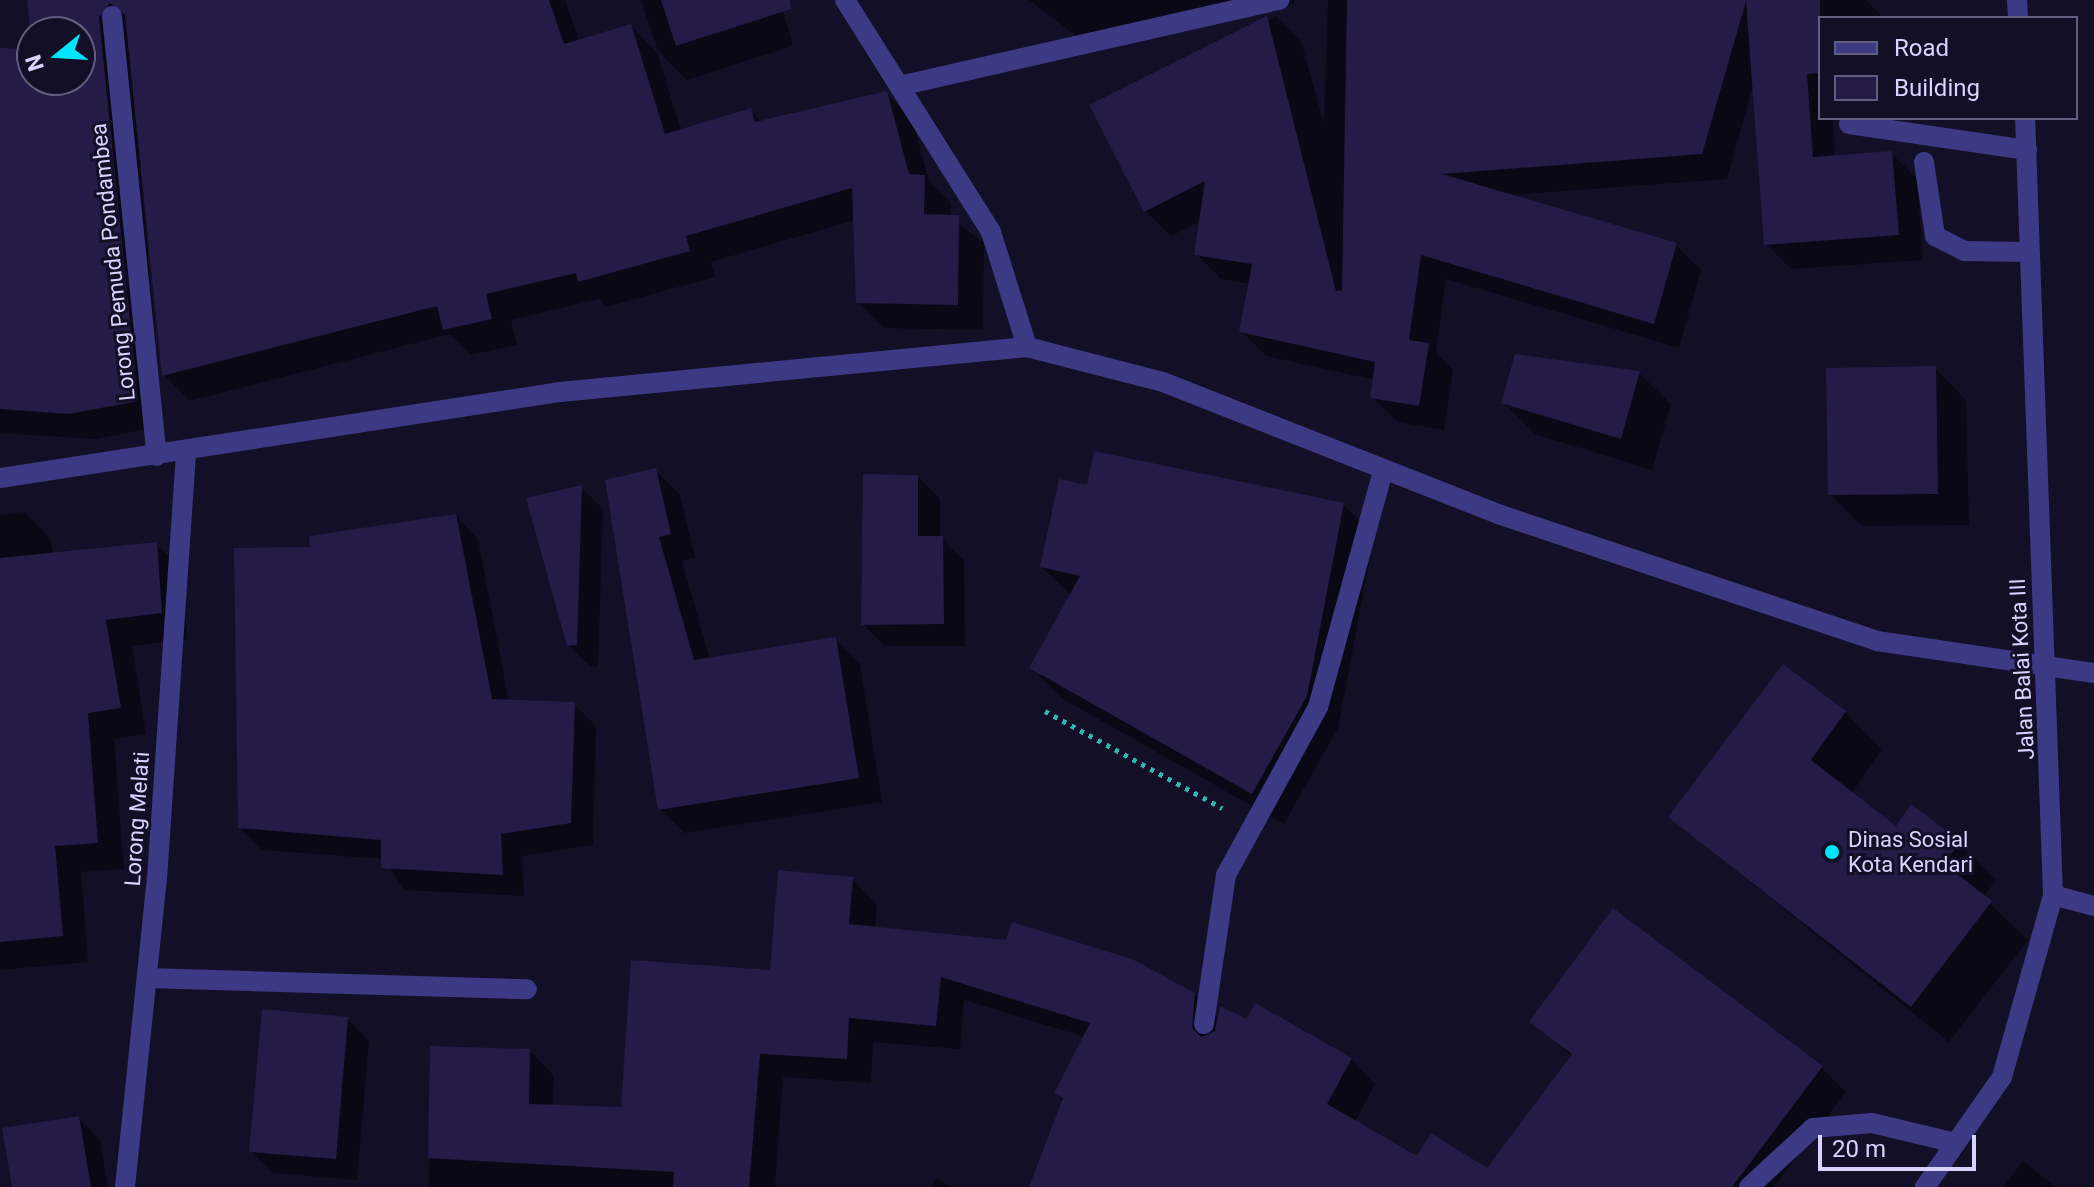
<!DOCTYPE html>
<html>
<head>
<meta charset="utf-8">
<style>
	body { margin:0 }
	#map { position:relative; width:2094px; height:1187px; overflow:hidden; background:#130f26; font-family:Roboto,sans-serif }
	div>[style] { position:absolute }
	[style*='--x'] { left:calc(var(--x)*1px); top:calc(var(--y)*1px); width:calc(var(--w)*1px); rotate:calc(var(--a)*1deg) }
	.shadow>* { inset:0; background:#0007 }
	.building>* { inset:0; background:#241b47 }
	.path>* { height:5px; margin-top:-2.5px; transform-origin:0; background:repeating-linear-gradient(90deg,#2fb8b0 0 4px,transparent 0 10px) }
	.lane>* { height:20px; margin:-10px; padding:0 10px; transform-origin:10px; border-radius:10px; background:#3d3a85 }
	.street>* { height:20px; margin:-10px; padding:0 10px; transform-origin:10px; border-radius:10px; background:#3d3a85 }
	.dots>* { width:22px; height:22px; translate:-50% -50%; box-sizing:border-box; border:4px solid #130f26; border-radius:50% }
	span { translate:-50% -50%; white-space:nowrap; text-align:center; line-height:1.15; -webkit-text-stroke:6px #130f26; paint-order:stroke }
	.street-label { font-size:22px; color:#d9d4ff }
	.poi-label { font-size:22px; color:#d9d4ff }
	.left { translate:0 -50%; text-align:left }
	.legend { position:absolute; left:1818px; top:16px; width:260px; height:104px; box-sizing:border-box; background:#130f26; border:2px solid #625e7d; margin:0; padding:10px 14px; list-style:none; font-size:24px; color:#d9d4ff }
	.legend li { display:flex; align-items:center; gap:16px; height:40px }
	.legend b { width:40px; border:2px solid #625e7d }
	.north { position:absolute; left:16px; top:16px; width:80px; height:80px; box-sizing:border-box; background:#130f26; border:2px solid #625e7d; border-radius:50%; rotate:252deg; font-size:22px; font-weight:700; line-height:32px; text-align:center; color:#d9d4ff }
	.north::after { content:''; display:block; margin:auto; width:28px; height:36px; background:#00e5ff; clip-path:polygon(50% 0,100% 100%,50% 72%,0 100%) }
	.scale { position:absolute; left:1818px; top:1135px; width:158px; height:36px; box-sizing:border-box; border:4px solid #d9d4ff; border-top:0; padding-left:10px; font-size:24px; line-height:28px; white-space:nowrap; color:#d9d4ff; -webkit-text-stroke:6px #130f26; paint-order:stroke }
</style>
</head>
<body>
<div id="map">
	<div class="shadow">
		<div style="clip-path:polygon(29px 0,565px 0,579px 41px,630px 26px,657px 52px,681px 131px,750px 110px,762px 122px,886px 93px,912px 119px,929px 181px,951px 203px,950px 217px,984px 243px,983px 330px,884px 328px,858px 302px,855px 220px,711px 262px,715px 277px,606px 307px,599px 299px,511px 320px,517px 345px,471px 355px,450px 334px,190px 401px,164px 375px,129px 38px,163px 426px,96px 439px,0 433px,0 51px,32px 51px,32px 80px,80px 80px,80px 32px,32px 33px)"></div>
		<div style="clip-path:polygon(641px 0,780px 0,793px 46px,687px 80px,658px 51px)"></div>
		<div style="clip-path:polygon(1029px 0,1294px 0,1295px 3px,1095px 50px)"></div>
		<div style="clip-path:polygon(1328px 0,1866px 0,1884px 18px,1820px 18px,1820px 118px,1833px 118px,1835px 157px,1891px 153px,1917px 178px,1923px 260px,1791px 269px,1766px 244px,1753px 86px,1727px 179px,1509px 195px,1676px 245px,1701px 270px,1679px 348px,1446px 279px,1436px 352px,1453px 370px,1444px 430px,1398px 422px,1372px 397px,1375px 380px,1266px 356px,1241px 331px,1250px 284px,1221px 279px,1196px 254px,1201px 221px,1171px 236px,1146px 211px,1092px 106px,1276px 16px,1301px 41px,1324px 124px)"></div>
		<div style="clip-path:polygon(1935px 368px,1966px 400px,1969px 525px,1862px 526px,1830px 494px)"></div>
		<div style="clip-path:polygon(1639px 373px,1671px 404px,1652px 470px,1535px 434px,1503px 402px)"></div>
		<div style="clip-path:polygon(655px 470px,680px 495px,695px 558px,682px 561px,710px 660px,835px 639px,860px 664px,882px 802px,685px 833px,660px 809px)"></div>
		<div style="clip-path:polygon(918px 477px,940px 499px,940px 538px,964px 560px,965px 646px,885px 646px,863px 624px)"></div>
		<div style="clip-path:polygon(581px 487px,603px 509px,598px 666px,591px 667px,568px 645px)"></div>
		<div style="clip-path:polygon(1088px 488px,1343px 504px,1374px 536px,1338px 728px,1284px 824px,1063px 699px,1031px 667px,1071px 595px,1042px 567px)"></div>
		<div style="clip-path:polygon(24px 512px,50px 538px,53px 554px,156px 544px,183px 570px,187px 639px,132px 646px,146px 734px,114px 739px,124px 869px,81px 872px,88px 962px,0 970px,0 515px)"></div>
		<div style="clip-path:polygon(456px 516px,478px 539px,509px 702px,574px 704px,596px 726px,593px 845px,522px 856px,524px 896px,405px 890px,383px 859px,262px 850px,240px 828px,312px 549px)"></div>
		<div style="clip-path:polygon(1845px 712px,1882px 749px,1851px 794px,1896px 829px,1959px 843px,1996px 880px,1983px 897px,2028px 940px,1949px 1042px,1670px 817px)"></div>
		<div style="clip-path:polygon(852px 879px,877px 904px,875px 929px,1194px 994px,1219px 1019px,1351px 1059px,1375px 1084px,1355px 1122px,1418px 1158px,1488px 1170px,1572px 1057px,1532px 1021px,1821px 1067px,1846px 1092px,1774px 1187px,1031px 1187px,1064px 1101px,1056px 1093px,1085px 1037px,964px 1000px,960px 1049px,873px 1042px,871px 1083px,783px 1077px,775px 1187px,429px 1187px,432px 1048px,530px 1051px,554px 1076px,553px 1107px,622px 1109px,771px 973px)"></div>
		<div style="clip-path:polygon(347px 1019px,369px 1041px,357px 1180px,273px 1173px,251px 1151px)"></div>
		<div style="clip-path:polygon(78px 1118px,100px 1140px,108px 1187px,14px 1187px)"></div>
		<div style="clip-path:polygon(2023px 1161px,2056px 1187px,2003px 1187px)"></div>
		<div style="clip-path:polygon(936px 1178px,952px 1187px,931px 1187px)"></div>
	</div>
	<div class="building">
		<div style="clip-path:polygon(evenodd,27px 0,549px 0,564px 44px,631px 24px,665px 134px,751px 108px,755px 122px,887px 91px,909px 174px,925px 175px,924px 214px,959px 215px,958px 305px,856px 303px,852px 188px,686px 236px,690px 251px,578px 282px,576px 273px,486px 294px,492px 319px,443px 330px,437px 306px,162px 376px,125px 15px,110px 3px,99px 17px,138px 401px,69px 414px,0 409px,0 48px,32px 49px,27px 0,32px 32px,80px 32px,80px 80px,32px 80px,32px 32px)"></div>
		<div style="clip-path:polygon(661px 0,790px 0,791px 9px,676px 46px)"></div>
		<div style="clip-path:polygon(1347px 0,1820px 0,1820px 73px,1807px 74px,1813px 157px,1892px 151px,1899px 235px,1764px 245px,1746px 1px,1702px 154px,1442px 174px,1677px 243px,1654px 324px,1421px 255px,1409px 340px,1429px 343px,1419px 406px,1370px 398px,1375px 362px,1239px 332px,1252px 264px,1194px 255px,1205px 181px,1144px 212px,1089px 105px,1267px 16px,1336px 291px,1342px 290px)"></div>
		<div style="clip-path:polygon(1515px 354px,1640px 371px,1621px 439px,1501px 403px)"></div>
		<div style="clip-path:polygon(1936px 366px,1938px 494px,1828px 495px,1826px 368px)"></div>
		<div style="clip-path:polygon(1094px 451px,1344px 503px,1307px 696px,1252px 794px,1029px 668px,1080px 576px,1040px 567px,1059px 479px,1087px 485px)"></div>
		<div style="clip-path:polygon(656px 468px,671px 534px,659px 537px,694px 660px,836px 637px,859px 778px,658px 810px,605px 480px)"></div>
		<div style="clip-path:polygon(863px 474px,918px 475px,918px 536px,943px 536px,944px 624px,861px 625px)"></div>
		<div style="clip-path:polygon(582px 485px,577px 645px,567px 646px,526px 498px)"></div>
		<div style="clip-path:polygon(456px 514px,492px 699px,575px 702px,571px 823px,501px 834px,503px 875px,381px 868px,381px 840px,238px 828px,234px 548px,310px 547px,309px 536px)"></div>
		<div style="clip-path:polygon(157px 542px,162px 613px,106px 620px,121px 708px,88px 713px,98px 843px,55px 846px,63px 936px,0 942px,0 558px)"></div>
		<div style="clip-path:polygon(1783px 664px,1846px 711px,1811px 760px,1896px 826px,1911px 804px,1960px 841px,1944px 864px,1992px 901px,1911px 1007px,1668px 817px)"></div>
		<div style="clip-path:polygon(778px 870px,853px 877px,849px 924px,1006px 940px,1012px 922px,1132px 959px,1195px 993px,1192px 1028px,1201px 1037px,1215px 1031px,1220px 1006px,1246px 1019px,1255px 1003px,1352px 1058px,1327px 1104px,1417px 1156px,1431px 1133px,1487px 1168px,1572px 1054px,1529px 1022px,1613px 908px,1823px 1066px,1732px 1187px,1029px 1187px,1063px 1098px,1054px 1093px,1090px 1023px,941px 977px,936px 1026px,849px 1018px,847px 1059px,760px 1054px,749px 1187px,673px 1187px,674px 1172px,428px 1158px,430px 1046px,530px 1049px,529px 1104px,621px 1107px,631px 960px,770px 970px)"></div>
		<div style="clip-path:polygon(262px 1009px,348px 1017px,336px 1159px,249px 1152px)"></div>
		<div style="clip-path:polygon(79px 1116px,91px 1187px,12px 1187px,2px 1128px)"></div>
	</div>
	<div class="path">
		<div style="--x:1045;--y:711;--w:202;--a:28.7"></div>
	</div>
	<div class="lane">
		<div style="--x:1849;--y:124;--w:180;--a:8.3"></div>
		<div style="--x:1924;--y:162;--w:75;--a:81.5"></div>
		<div style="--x:1935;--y:236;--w:33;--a:27"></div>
		<div style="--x:1964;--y:251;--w:64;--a:0.9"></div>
		<div style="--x:2053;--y:895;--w:42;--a:15"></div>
		<div style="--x:1749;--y:1187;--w:87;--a:-42.7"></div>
		<div style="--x:1813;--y:1128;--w:59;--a:-4.8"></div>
		<div style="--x:1872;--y:1123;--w:85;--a:13.5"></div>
	</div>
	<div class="street">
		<div style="--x:845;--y:0;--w:274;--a:57.8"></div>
		<div style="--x:991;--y:232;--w:121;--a:72.6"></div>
		<div style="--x:2017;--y:0;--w:18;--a:87"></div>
		<div style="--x:112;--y:16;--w:442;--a:84.2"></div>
		<div style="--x:904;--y:85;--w:385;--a:-12.8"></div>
		<div style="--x:0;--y:478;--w:567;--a:-8.73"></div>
		<div style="--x:560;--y:392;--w:469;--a:-5.5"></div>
		<div style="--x:1027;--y:347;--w:140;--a:14.4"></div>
		<div style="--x:1163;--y:382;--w:363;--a:21.5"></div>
		<div style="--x:1501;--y:515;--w:397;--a:18.5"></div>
		<div style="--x:1877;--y:641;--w:219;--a:8.4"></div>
		<div style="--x:148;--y:978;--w:379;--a:1.7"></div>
		<div style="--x:1204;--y:1024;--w:151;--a:-81.6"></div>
		<div style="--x:1226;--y:875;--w:192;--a:-61.3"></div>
		<div style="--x:1318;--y:707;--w:245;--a:-74.6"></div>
		<div style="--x:125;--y:1187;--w:310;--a:-84.1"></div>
		<div style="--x:157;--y:879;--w:427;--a:-86.1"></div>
		<div style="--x:1925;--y:1187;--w:134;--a:-55"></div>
		<div style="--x:2002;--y:1077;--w:189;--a:-74.3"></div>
		<div style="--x:2053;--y:895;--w:778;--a:-92.06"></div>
	</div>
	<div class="dots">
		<div style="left:1832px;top:852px;background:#00e5ff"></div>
	</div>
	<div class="street-label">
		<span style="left:113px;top:262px;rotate:-96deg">Lorong Pemuda Pondambea</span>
		<span style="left:2022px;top:669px;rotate:-93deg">Jalan Balai Kota III</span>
		<span style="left:137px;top:819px;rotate:-86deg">Lorong Melati</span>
	</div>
	<div class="poi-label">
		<span class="left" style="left:1848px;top:852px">Dinas Sosial<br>Kota Kendari</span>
	</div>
	<ul class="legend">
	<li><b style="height:10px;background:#3d3a85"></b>Road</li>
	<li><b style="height:22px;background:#241b47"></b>Building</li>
	</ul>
	<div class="north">N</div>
	<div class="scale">20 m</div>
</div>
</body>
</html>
